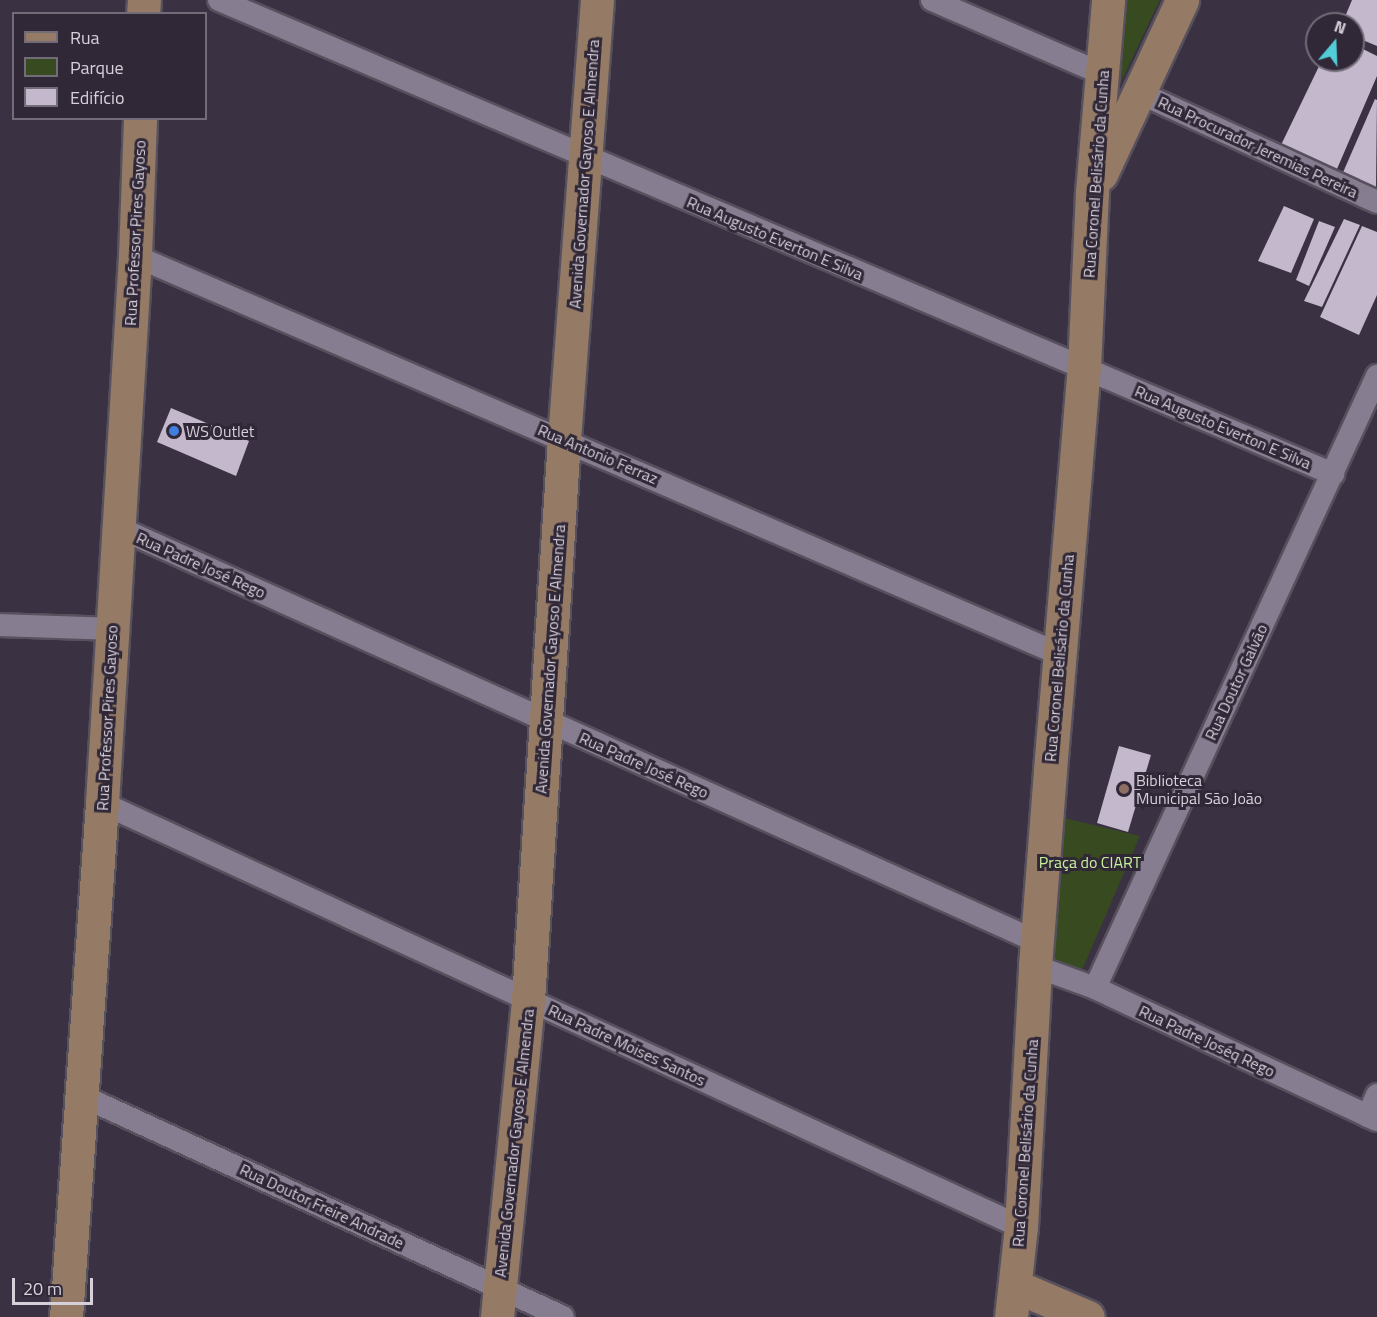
<!DOCTYPE html>
<html>
<head>
<meta charset="utf-8">
<style>
	body { margin:0 }
	#map { position:relative; width:1377px; height:1317px; overflow:hidden; background:#3a3142; font-family:"Titillium Web",sans-serif }
	div>[style] { position:absolute }
	[style*='--x'] { left:calc(var(--x)*1px); top:calc(var(--y)*1px); width:calc(var(--w)*1px); rotate:calc(var(--a)*1deg) }
	.green>* { inset:0; background:#374a20 }
	.building>* { inset:0; background:#c3b8cc }
	.roads { filter:drop-shadow(2px 0 #57505d) drop-shadow(-2px 0 #57505d) drop-shadow(0 2px #57505d) drop-shadow(0 -2px #57505d) }
	.street>* { height:22px; margin:-11px; padding:0 11px; transform-origin:11px; border-radius:11px; background:#877d90 }
	.secondary>* { height:33px; margin:-16.5px; padding:0 16.5px; transform-origin:16.5px; border-radius:16.5px; background:#957b65 }
	.dots>* { width:16px; height:16px; translate:-50% -50%; box-sizing:border-box; border:3px solid #302737; border-radius:50% }
	span { translate:-50% -50%; white-space:nowrap; text-align:center; line-height:1.15; -webkit-text-stroke:6px #302737; paint-order:stroke }
	.street-label { font-size:16px; color:#d6d0da }
	.poi-label { font-size:16px; color:#d6d0da }
	.left { translate:0 -50%; text-align:left }
	.park-label { font-size:16px; color:#c7f09c }
	.legend { position:absolute; left:12px; top:12px; width:195px; height:108px; box-sizing:border-box; background:#302737; border:2px solid #726b78; margin:0; padding:8px 10px; list-style:none; font-size:18px; color:#d6d0da }
	.legend li { display:flex; align-items:center; gap:12px; height:30px }
	.legend b { width:30px; border:2px solid #726b78 }
	.north { position:absolute; left:1305px; top:12px; width:60px; height:60px; box-sizing:border-box; background:#302737; border:2px solid #726b78; border-radius:50%; rotate:19deg; font-size:16px; font-weight:700; line-height:24px; text-align:center; color:#d6d0da }
	.north::after { content:''; display:block; margin:auto; width:21px; height:27px; background:#52ccd6; clip-path:polygon(50% 0,100% 100%,50% 72%,0 100%) }
	.scale { position:absolute; left:12px; top:1278px; width:81px; height:27px; box-sizing:border-box; border:3px solid #d6d0da; border-top:0; padding-left:8px; font-size:18px; line-height:21px; white-space:nowrap; color:#d6d0da; -webkit-text-stroke:4px #302737; paint-order:stroke }
</style>
</head>
<body>
<div id="map">
	<div class="green">
		<div style="clip-path:polygon(1121px 0,1160px 0,1118px 88px)"></div>
		<div style="clip-path:polygon(1060px 817px,1140px 836px,1079px 977px,1041px 960px)"></div>
	</div>
	<div class="building">
		<div style="clip-path:polygon(1352px 0,1377px 0,1377px 46px,1353px 36px,1353px 24px,1342px 24px)"></div>
		<div style="clip-path:polygon(1353px 44px,1377px 56px,1377px 76px,1337px 169px,1281px 145px,1322px 60px,1353px 60px)"></div>
		<div style="clip-path:polygon(1375px 99px,1377px 100px,1376px 188px,1341px 177px)"></div>
		<div style="clip-path:polygon(1284px 206px,1314px 219px,1291px 273px,1258px 261px)"></div>
		<div style="clip-path:polygon(1344px 219px,1360px 225px,1322px 307px,1304px 301px)"></div>
		<div style="clip-path:polygon(1319px 221px,1335px 227px,1309px 286px,1296px 280px)"></div>
		<div style="clip-path:polygon(1362px 226px,1377px 232px,1377px 295px,1359px 335px,1320px 317px)"></div>
		<div style="clip-path:polygon(171px 408px,249px 441px,236px 476px,157px 442px)"></div>
		<div style="clip-path:polygon(1119px 746px,1151px 755px,1128px 832px,1097px 823px)"></div>
	</div>
	<div class="roads">
		<div class="street">
			<div style="--x:219;--y:0;--w:1211;--a:23.05"></div>
			<div style="--x:932;--y:0;--w:186;--a:23.4"></div>
			<div style="--x:1140;--y:93;--w:261;--a:24.7"></div>
			<div style="--x:135;--y:256;--w:1006;--a:23.3"></div>
			<div style="--x:119;--y:528;--w:1008;--a:24.25"></div>
			<div style="--x:0;--y:625;--w:112;--a:2"></div>
			<div style="--x:102;--y:803;--w:1012;--a:24.77"></div>
			<div style="--x:1035;--y:966;--w:64;--a:20.1"></div>
			<div style="--x:1095;--y:988;--w:311;--a:25.1"></div>
			<div style="--x:1095;--y:988;--w:674;--a:-65.26"></div>
			<div style="--x:82;--y:1096;--w:529;--a:24.68"></div>
			<div style="--x:1368;--y:1116;--w:23;--a:-67"></div>
		</div>
		<div class="secondary">
			<div style="--x:143;--y:14;--w:14;--a:-86"></div>
			<div style="--x:1101;--y:174;--w:192;--a:-65"></div>
			<div style="--x:1015;--y:1286;--w:79;--a:23"></div>
			<div style="--x:66;--y:1317;--w:515;--a:-85.99"></div>
			<div style="--x:102;--y:803;--w:548;--a:-86.55"></div>
			<div style="--x:135;--y:256;--w:138;--a:-87.9"></div>
			<div style="--x:497;--y:1317;--w:319;--a:-84.4"></div>
			<div style="--x:528;--y:1000;--w:562;--a:-86.33"></div>
			<div style="--x:564;--y:439;--w:440;--a:-85.7"></div>
			<div style="--x:1011;--y:1317;--w:91;--a:-83.7"></div>
			<div style="--x:1021;--y:1227;--w:261;--a:-86.9"></div>
			<div style="--x:1035;--y:966;--w:197;--a:-85.6"></div>
			<div style="--x:1050;--y:770;--w:403;--a:-85.2"></div>
			<div style="--x:1084;--y:368;--w:176;--a:-87.4"></div>
			<div style="--x:1092;--y:192;--w:193;--a:-85.2"></div>
		</div>
	</div>
	<div class="dots">
		<div style="left:174px;top:431px;background:#3f7fe0"></div>
		<div style="left:1124px;top:789px;background:#8d6e63"></div>
	</div>
	<div class="street-label">
		<span style="left:1258px;top:147px;rotate:25deg">Rua Procurador Jeremias Pereira</span>
		<span style="left:584px;top:174px;rotate:-86deg">Avenida Governador Gayoso E Almendra</span>
		<span style="left:1096px;top:174px;rotate:-86deg">Rua Coronel Belisário da Cunha</span>
		<span style="left:135px;top:233px;rotate:-87deg">Rua Professor Pires Gayoso</span>
		<span style="left:775px;top:238px;rotate:23deg">Rua Augusto Everton E Silva</span>
		<span style="left:1223px;top:427px;rotate:23deg">Rua Augusto Everton E Silva</span>
		<span style="left:598px;top:454px;rotate:23deg">Rua Antonio Ferraz</span>
		<span style="left:201px;top:565px;rotate:24deg">Rua Padre José Rego</span>
		<span style="left:1059px;top:658px;rotate:-85deg">Rua Coronel Belisário da Cunha</span>
		<span style="left:550px;top:659px;rotate:-86deg">Avenida Governador Gayoso E Almendra</span>
		<span style="left:1236px;top:682px;rotate:-65deg">Rua Doutor Galvão</span>
		<span style="left:107px;top:718px;rotate:-87deg">Rua Professor Pires Gayoso</span>
		<span style="left:644px;top:765px;rotate:24deg">Rua Padre José Rego</span>
		<span style="left:1207px;top:1041px;rotate:25deg">Rua Padre Joséq Rego</span>
		<span style="left:627px;top:1045px;rotate:25deg">Rua Padre Moises Santos</span>
		<span style="left:514px;top:1143px;rotate:-84deg">Avenida Governador Gayoso E Almendra</span>
		<span style="left:1025px;top:1143px;rotate:-86deg">Rua Coronel Belisário da Cunha</span>
		<span style="left:322px;top:1206px;rotate:25deg">Rua Doutor Freire Andrade</span>
	</div>
	<div class="poi-label">
		<span class="left" style="left:186px;top:431px">WS Outlet</span>
		<span class="left" style="left:1136px;top:789px">Biblioteca<br>Municipal São João</span>
	</div>
	<div class="park-label">
		<span style="left:1090px;top:862px">Praça do CIART</span>
	</div>
	<ul class="legend">
	<li><b style="height:8px;background:#957b65"></b>Rua</li>
	<li><b style="height:16px;background:#374a20"></b>Parque</li>
	<li><b style="height:16px;background:#c3b8cc"></b>Edifício</li>
	</ul>
	<div class="north">N</div>
	<div class="scale">20 m</div>
</div>
</body>
</html>
